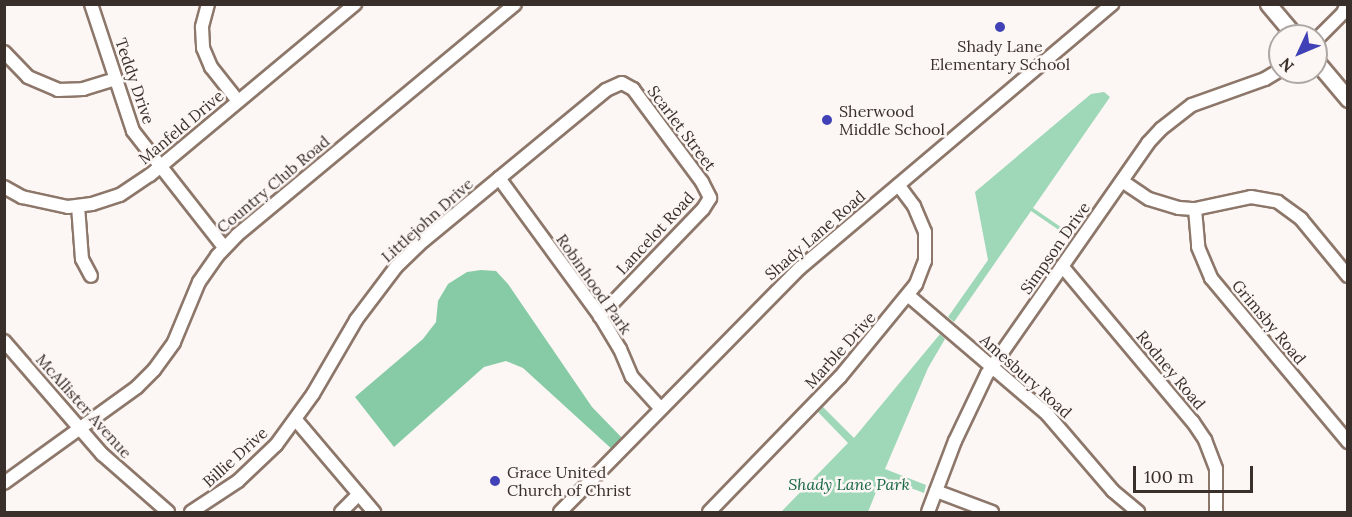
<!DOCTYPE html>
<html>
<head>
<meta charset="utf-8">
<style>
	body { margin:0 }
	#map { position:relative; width:1352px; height:517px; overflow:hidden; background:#fcf6f4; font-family:Lora,serif }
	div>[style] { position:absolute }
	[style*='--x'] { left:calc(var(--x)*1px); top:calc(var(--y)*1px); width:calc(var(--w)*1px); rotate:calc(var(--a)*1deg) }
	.green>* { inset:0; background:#9fd8b8 }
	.forest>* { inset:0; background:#86cba5 }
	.roads { filter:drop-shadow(2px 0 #8d776a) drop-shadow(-2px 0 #8d776a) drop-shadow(0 2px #8d776a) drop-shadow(0 -2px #8d776a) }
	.minor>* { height:12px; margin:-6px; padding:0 6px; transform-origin:6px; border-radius:6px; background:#fff }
	.major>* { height:15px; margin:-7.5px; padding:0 7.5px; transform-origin:7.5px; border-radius:7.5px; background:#fff }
	.dots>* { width:16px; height:16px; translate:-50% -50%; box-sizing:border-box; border:3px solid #fcf6f4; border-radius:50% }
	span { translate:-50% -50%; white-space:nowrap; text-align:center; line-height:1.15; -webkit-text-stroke:5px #fcf6f4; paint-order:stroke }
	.poi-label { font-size:16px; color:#3a302b }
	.left { translate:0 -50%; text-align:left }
	.street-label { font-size:16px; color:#3a302b }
	.park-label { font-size:16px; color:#176744; font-style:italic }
	.frame { position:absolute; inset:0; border:6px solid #3a302b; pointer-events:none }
	.north { position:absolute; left:1268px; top:24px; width:60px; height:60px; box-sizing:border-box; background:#fcf6f4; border:2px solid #aea7a4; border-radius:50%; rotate:226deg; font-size:16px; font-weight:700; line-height:24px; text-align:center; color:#3a302b }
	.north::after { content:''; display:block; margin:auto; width:21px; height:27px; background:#4041b6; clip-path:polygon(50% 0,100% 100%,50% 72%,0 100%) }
	.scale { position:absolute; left:1133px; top:466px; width:120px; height:27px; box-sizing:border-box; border:3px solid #3a302b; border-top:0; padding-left:8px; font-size:18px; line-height:21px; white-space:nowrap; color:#3a302b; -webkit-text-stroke:4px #fcf6f4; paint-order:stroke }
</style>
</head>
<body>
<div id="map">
	<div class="green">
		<div style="clip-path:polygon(1104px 92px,1110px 97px,1033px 208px,1071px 234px,1069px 237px,1031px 211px,954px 322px,948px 317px,988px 260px,975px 192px,1091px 94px)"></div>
		<div style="clip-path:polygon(940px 334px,945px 339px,928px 368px,885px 469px,926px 485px,924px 493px,882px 477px,868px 512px,781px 512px,848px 443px,818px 412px,823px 407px,854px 438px)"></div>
	</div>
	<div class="forest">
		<div style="clip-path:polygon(481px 270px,496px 271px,508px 284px,592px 407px,625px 441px,614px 451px,523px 368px,506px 361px,484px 367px,394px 447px,355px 397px,423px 339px,436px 322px,438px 301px,448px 284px,467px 272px)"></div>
	</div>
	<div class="roads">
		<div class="minor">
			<div style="--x:91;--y:4;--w:134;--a:71.7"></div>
			<div style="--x:133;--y:131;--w:147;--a:51.9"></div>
			<div style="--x:208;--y:4;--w:24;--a:105"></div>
			<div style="--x:202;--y:27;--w:21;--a:87"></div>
			<div style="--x:203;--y:48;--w:21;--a:67"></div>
			<div style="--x:211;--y:67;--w:43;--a:51.5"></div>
			<div style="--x:1316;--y:40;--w:38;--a:-45"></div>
			<div style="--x:1343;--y:13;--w:10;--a:-66"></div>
			<div style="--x:4;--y:52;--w:35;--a:46"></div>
			<div style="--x:28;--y:77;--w:33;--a:23"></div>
			<div style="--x:58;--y:90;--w:25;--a:-2"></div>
			<div style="--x:83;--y:89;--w:34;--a:-17"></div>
			<div style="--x:499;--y:178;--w:171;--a:53.8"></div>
			<div style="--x:600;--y:316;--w:39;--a:59"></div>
			<div style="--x:620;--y:349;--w:30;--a:67"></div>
			<div style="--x:632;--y:377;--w:43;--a:47.8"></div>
			<div style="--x:1122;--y:181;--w:32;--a:34"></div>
			<div style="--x:1149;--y:199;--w:31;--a:17"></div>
			<div style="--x:1179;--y:208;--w:16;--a:4"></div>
			<div style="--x:1195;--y:209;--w:57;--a:-12.1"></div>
			<div style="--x:1251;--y:197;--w:27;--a:10"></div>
			<div style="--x:1278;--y:202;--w:29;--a:36"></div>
			<div style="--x:1301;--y:219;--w:74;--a:50.5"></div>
			<div style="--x:4;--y:187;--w:21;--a:29"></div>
			<div style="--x:22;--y:197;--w:47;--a:12.3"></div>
			<div style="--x:68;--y:207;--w:24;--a:-7"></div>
			<div style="--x:92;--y:204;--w:29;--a:-18"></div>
			<div style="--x:120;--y:195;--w:36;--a:-34"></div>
			<div style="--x:150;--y:175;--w:267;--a:-39.8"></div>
			<div style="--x:78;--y:206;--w:53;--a:85.7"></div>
			<div style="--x:82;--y:259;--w:19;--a:62"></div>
			<div style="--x:1195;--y:209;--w:38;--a:85"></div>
			<div style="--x:1198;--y:247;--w:34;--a:67"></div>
			<div style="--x:1211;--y:278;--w:214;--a:50.1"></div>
			<div style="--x:1062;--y:266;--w:204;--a:50"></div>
			<div style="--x:1193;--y:422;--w:22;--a:56"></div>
			<div style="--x:1205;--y:440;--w:31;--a:69"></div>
			<div style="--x:1216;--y:469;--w:43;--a:90"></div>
			<div style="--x:909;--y:296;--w:182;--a:40.5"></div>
			<div style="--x:1047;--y:414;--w:101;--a:49.4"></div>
			<div style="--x:1113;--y:491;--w:33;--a:40"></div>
			<div style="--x:4;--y:341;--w:150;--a:49.1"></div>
			<div style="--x:102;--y:454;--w:88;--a:41.3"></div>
			<div style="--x:296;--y:420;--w:121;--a:49.7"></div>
			<div style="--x:4;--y:483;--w:164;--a:-35.8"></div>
			<div style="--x:137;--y:387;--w:24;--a:-45"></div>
			<div style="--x:154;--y:370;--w:34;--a:-54"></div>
			<div style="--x:174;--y:342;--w:65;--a:-67.4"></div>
			<div style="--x:199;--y:282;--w:32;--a:-55"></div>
			<div style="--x:217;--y:256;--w:29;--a:-46"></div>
			<div style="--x:237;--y:235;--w:361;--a:-39.7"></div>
			<div style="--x:936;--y:491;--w:60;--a:20.6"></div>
			<div style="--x:191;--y:512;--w:56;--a:-33.4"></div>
			<div style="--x:238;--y:481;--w:52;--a:-43.5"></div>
			<div style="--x:276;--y:445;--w:63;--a:-54"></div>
			<div style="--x:313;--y:394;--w:86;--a:-59.8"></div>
			<div style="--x:356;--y:320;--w:66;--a:-53"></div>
			<div style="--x:396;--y:267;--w:37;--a:-44"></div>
			<div style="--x:423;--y:241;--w:237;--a:-39.5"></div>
			<div style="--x:606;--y:90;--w:17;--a:-24"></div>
			<div style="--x:622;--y:83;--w:13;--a:29"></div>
			<div style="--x:633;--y:89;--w:116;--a:53.4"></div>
			<div style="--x:702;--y:182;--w:18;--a:63"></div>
			<div style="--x:710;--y:198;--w:13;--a:122"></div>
			<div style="--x:703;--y:209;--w:149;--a:133.9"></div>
			<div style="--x:341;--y:512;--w:25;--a:-45"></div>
			<div style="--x:560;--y:512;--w:342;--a:-45.5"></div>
			<div style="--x:800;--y:268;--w:409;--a:-40.2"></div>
			<div style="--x:709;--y:512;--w:188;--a:-45.9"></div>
			<div style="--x:840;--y:377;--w:120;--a:-50.7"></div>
			<div style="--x:916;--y:284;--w:25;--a:-69"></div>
			<div style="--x:925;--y:261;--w:29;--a:-90"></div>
			<div style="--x:925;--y:232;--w:28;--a:-113"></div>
			<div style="--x:914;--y:206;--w:26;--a:-127"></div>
			<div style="--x:928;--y:512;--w:76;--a:-69.2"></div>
			<div style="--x:955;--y:441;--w:74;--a:-64.5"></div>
			<div style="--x:987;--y:374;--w:282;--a:-55.1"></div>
			<div style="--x:1148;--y:143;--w:19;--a:-47"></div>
			<div style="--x:1161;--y:129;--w:39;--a:-38"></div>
			<div style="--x:1192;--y:105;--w:77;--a:-19.6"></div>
			<div style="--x:1265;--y:79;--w:17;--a:-31"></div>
		</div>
		<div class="major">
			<div style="--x:1268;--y:4;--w:42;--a:49.8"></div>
			<div style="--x:1316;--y:61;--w:50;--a:49.9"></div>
		</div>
	</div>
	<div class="dots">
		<div style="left:1000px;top:27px;background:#4041b6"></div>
		<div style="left:827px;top:120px;background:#4041b6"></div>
		<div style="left:495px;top:481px;background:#4041b6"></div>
	</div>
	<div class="poi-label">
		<span style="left:1000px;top:55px">Shady Lane<br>Elementary School</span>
		<span class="left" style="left:839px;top:120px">Sherwood<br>Middle School</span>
		<span class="left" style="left:507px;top:481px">Grace United<br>Church of Christ</span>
	</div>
	<div class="street-label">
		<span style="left:135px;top:81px;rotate:71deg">Teddy Drive</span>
		<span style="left:181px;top:127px;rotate:-40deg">Manfeld Drive</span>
		<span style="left:682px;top:128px;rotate:53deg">Scarlet Street</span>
		<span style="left:273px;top:184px;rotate:-40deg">Country Club Road</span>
		<span style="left:427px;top:220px;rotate:-42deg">Littlejohn Drive</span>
		<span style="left:655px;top:233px;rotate:-47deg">Lancelot Road</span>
		<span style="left:815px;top:235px;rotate:-41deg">Shady Lane Road</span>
		<span style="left:1055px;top:248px;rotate:-55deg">Simpson Drive</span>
		<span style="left:594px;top:284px;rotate:55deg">Robinhood Park</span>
		<span style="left:1269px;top:322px;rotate:50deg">Grimsby Road</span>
		<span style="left:840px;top:350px;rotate:-48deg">Marble Drive</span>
		<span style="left:1171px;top:370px;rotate:50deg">Rodney Road</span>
		<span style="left:1026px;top:376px;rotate:42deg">Amesbury Road</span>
		<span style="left:84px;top:406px;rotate:48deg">McAllister Avenue</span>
		<span style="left:235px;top:457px;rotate:-42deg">Billie Drive</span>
	</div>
	<div class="park-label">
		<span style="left:849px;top:484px">Shady Lane Park</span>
	</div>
	<div class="frame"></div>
	<div class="north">N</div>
	<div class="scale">100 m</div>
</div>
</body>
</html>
